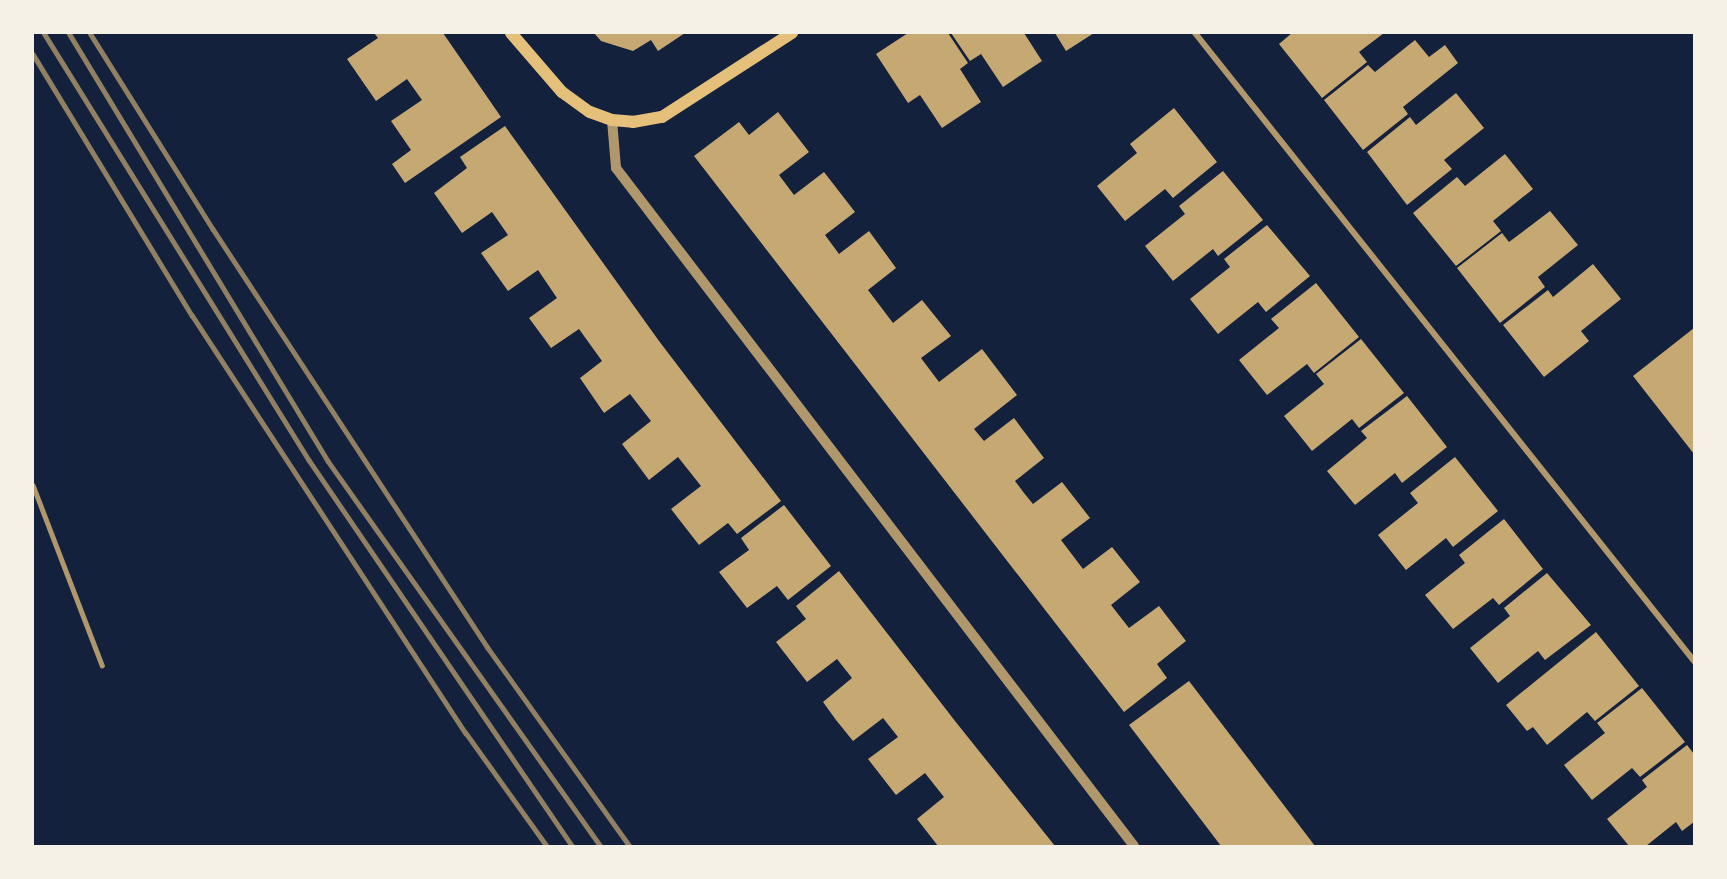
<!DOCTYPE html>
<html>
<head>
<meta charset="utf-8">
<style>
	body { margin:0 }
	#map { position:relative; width:1727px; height:879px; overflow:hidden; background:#14213d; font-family:Arial,sans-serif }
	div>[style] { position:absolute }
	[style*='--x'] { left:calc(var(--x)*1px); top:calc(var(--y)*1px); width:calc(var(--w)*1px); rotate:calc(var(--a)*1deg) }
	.building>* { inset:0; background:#c6a872 }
	.service>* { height:4.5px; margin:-2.25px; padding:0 2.25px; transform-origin:2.25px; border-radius:2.25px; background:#b1986c }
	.minor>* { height:6px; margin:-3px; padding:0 3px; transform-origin:3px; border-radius:3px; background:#b1986c }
	.tertiary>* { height:10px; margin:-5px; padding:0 5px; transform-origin:5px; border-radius:5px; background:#b1986c }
	.secondary>* { height:12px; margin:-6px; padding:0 6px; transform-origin:6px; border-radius:6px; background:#e5c07b }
	.rail>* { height:4.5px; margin:-2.25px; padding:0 2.25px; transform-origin:2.25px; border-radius:2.25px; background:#918062 }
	span { translate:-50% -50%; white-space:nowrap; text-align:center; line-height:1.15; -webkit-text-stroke:4.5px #f6f1e7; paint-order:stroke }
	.frame { position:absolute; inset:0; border:34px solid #f6f1e7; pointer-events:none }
</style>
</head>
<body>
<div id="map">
	<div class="building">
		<div style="clip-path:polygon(374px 33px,443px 33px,501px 117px,405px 183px,392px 164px,411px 150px,391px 121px,422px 100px,407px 79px,376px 101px,347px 59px,378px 38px)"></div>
		<div style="clip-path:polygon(594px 33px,685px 33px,658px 51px,651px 40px,633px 51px,601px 41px)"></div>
		<div style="clip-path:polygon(908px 33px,948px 33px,968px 63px,960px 69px,981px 102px,942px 128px,920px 95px,908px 103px,876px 54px)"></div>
		<div style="clip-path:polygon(951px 33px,1024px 33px,1042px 61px,1003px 87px,981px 54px,970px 61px)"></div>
		<div style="clip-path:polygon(1055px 33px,1094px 33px,1066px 51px)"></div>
		<div style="clip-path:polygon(1292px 33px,1384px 33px,1359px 52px,1367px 62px,1322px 98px,1279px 44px)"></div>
		<div style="clip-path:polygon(1415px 40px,1429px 57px,1445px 45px,1458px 63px,1403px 107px,1408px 114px,1363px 150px,1324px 100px,1368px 65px,1375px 72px)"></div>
		<div style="clip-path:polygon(1456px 93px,1484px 128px,1444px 160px,1452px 169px,1407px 205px,1367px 152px,1410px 117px,1416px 125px)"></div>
		<div style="clip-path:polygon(1174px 108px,1217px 162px,1173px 198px,1165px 189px,1125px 221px,1097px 186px,1137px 153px,1130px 144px)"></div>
		<div style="clip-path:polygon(778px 112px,809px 152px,779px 175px,794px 195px,824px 172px,855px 212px,825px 235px,839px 254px,869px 231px,896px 268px,868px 290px,893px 323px,922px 300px,951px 336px,921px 358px,939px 382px,982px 349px,1017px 395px,974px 429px,984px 441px,1014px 418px,1044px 458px,1015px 481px,1024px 493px,1033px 504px,1062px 482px,1090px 518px,1061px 540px,1083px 569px,1112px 547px,1140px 582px,1111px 605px,1129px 628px,1159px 606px,1186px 641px,1157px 664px,1167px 678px,1124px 712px,694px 156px,739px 122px,749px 135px)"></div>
		<div style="clip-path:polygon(505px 126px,659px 341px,781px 501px,737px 534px,728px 523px,699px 545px,671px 509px,701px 486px,678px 457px,649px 480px,622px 444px,651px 421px,630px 394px,604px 413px,580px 378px,602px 361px,579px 329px,551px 348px,529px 318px,557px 298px,538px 270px,508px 291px,481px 253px,508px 235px,492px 212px,462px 233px,434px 193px,467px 168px,460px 157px)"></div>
		<div style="clip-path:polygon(1505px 154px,1533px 189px,1493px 221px,1501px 231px,1456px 266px,1413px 213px,1457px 177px,1465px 186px)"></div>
		<div style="clip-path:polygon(1223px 171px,1263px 220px,1218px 256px,1213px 249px,1173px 281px,1145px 246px,1185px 214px,1179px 206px)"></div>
		<div style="clip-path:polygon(1550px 211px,1578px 245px,1538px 277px,1545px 287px,1500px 323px,1457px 268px,1502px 233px,1509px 242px)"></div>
		<div style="clip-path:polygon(1267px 225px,1310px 276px,1266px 312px,1258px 302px,1218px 334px,1190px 299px,1230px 267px,1224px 259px)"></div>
		<div style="clip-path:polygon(1593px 264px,1621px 299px,1581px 331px,1589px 341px,1544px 377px,1503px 325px,1548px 290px,1553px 297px)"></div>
		<div style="clip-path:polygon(1316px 283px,1359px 337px,1314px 373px,1307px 364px,1267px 395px,1239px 360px,1279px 328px,1271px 319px)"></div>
		<div style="clip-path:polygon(1694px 328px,1694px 454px,1633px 376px)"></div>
		<div style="clip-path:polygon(1361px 339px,1404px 393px,1359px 428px,1352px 419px,1312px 451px,1284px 416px,1324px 384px,1316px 374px)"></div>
		<div style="clip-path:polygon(1407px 396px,1447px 447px,1402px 483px,1395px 473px,1355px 505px,1327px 471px,1367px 438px,1361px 431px)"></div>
		<div style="clip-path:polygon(1455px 457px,1498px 511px,1453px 547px,1446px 538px,1406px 570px,1378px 535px,1418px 503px,1410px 493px)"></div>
		<div style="clip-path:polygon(784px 505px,831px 566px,788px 600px,777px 586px,747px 608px,719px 572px,749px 550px,741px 538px)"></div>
		<div style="clip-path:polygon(1504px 519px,1543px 569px,1499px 605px,1493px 598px,1453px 629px,1425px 595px,1465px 563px,1459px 555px)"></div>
		<div style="clip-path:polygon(839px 571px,955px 721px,1055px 846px,938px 846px,917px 819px,944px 797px,936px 787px,925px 773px,896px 795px,868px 759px,898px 737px,883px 718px,853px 741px,836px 720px,823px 702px,852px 678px,837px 659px,807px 682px,776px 642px,806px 619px,796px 606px)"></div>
		<div style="clip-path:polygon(1547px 573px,1591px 625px,1545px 660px,1538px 651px,1498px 683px,1470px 648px,1510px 616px,1504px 608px)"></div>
		<div style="clip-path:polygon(1596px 632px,1639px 686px,1595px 721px,1587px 712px,1547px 745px,1533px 727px,1527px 731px,1506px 705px)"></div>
		<div style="clip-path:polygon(1189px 681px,1315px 846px,1221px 846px,1129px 725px)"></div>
		<div style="clip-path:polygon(1642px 688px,1685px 742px,1640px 777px,1632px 768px,1592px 800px,1564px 765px,1605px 733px,1597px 723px)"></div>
		<div style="clip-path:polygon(1687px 745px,1694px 754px,1694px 822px,1682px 831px,1676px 822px,1646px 846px,1629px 846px,1607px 819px,1647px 787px,1642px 780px)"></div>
	</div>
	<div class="service">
		<div style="--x:33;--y:485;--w:193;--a:69"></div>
	</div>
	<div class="minor">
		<div style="--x:1195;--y:33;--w:802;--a:51.53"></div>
	</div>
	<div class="tertiary">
		<div style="--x:612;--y:120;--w:48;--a:85.2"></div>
		<div style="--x:616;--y:168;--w:853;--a:52.62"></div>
	</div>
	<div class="secondary">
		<div style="--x:511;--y:33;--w:78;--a:49.2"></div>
		<div style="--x:562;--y:92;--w:34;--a:36"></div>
		<div style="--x:590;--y:112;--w:23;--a:20"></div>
		<div style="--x:612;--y:120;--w:21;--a:5"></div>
		<div style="--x:633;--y:122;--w:29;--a:-10"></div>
		<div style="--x:662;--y:117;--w:155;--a:-32.9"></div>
	</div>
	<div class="rail">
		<div style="--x:44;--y:33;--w:503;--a:58.18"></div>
		<div style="--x:309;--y:460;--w:467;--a:55.7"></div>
		<div style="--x:69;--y:33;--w:500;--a:58.82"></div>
		<div style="--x:328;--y:461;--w:472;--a:54.7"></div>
		<div style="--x:90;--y:33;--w:231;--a:57.9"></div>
		<div style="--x:213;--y:229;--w:501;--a:56.72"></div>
		<div style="--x:488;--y:648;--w:244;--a:54.4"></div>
		<div style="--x:33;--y:54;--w:306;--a:58.7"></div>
		<div style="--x:192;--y:315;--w:500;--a:56.8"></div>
		<div style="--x:466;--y:733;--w:139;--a:54.4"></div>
	</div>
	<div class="frame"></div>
</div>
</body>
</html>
